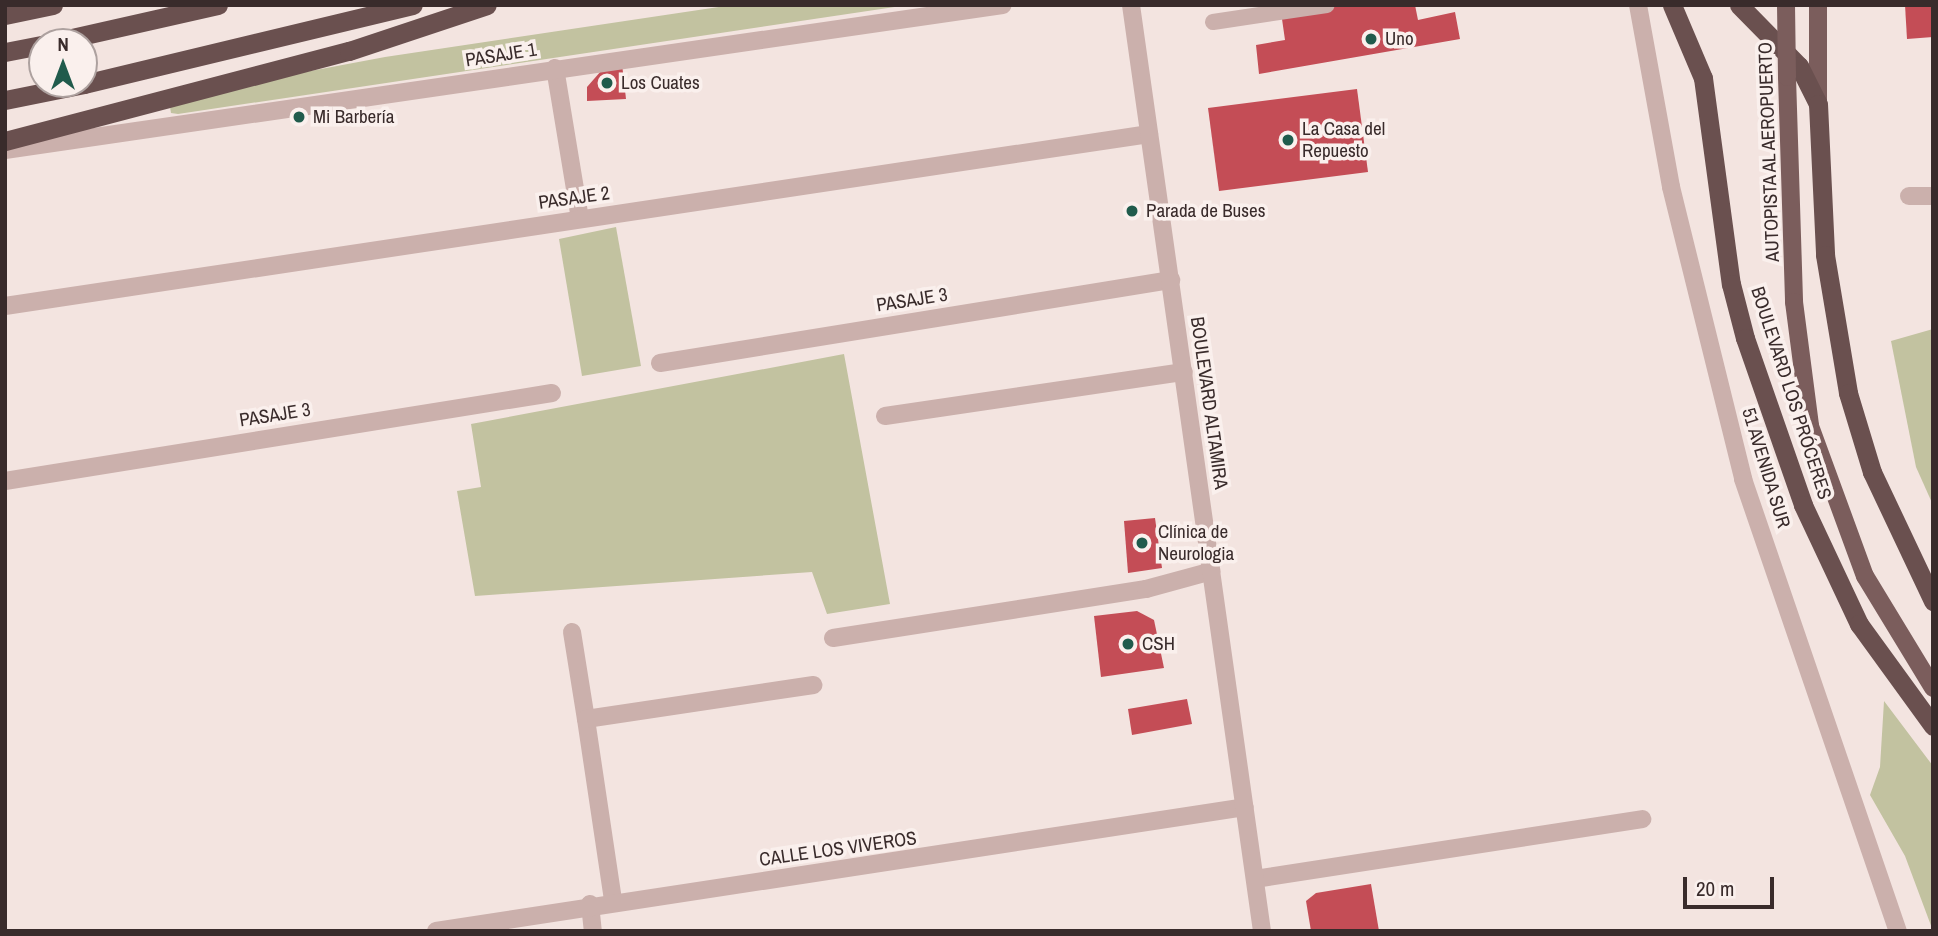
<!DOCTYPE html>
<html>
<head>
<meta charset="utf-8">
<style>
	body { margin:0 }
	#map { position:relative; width:1938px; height:936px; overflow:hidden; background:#f3e4e0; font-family:"Archivo Narrow",sans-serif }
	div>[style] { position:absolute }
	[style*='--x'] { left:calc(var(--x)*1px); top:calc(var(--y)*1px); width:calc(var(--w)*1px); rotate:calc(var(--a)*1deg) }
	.green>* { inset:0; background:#c2c2a0 }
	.building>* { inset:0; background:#c44d56 }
	.service>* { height:16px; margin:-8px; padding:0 8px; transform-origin:8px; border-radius:8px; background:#cbb0ac }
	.minor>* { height:18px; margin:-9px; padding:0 9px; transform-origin:9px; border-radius:9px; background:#cbb0ac }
	.tertiary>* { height:18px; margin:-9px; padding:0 9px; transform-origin:9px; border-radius:9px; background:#cbb0ac }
	.primary>* { height:18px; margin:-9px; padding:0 9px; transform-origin:9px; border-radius:9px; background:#7b5d5c }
	.trunk>* { height:19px; margin:-9.5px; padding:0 9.5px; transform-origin:9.5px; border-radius:9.5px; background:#6a504f }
	.primary-bridge>* { height:18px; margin:-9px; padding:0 9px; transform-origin:9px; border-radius:9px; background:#7b5d5c }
	.dots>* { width:19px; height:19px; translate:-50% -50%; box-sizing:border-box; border:4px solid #faf0ed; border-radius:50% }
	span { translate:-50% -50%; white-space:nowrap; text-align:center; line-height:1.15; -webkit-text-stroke:7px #faf0ed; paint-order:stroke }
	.poi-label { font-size:19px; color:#392b2b }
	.left { translate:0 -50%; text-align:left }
	.street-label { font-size:19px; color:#392b2b }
	.frame { position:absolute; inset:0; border:7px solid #392b2b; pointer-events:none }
	.north { position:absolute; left:28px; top:28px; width:70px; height:70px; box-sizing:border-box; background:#faf0ed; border:2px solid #ada19f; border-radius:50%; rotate:0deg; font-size:19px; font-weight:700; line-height:28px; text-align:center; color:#392b2b }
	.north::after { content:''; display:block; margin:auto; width:24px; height:32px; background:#205b4c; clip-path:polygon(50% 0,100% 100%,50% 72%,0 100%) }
	.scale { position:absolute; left:1683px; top:877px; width:91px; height:32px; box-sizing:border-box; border:4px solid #392b2b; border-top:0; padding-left:9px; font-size:21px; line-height:24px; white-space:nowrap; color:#392b2b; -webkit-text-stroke:5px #faf0ed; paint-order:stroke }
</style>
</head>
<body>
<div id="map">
	<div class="green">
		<div style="clip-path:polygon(732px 5px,908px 5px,178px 114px,171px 113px,170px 107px,289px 75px,385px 57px)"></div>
		<div style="clip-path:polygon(616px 227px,641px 366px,582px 376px,559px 239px)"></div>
		<div style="clip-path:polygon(1933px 329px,1933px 505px,1916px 467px,1891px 341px)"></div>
		<div style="clip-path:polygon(844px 354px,890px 604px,827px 614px,812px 572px,475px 596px,457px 491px,481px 487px,471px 424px)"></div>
		<div style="clip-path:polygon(1884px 701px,1933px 766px,1933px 931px,1905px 856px,1870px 795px,1880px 767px)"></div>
	</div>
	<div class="building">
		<div style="clip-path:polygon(1280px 5px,1415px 5px,1418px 20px,1455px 12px,1460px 39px,1259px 74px,1256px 45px,1285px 40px)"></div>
		<div style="clip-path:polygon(1905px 5px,1933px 5px,1933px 37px,1907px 39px)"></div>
		<div style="clip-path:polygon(622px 64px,626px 99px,587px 101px,587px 87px,601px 71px)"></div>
		<div style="clip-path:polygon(1357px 89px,1368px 172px,1219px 191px,1208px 108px)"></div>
		<div style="clip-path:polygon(1155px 518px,1162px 568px,1128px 573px,1124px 521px)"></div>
		<div style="clip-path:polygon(1137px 611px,1154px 620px,1164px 668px,1101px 677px,1094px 616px)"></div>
		<div style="clip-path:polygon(1187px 699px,1192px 724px,1132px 735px,1128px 709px)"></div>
		<div style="clip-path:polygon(1371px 884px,1379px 931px,1311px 931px,1306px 901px,1316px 893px)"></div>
	</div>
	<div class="service">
		<div style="--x:1213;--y:22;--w:115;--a:-8.5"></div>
	</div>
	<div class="minor">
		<div style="--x:1638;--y:5;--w:185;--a:79.7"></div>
		<div style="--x:1671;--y:187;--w:301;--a:76.1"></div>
		<div style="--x:1743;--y:479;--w:478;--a:71.1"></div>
		<div style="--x:555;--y:68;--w:153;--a:80.6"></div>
		<div style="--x:5;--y:150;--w:1008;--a:-8.27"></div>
		<div style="--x:1909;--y:196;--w:24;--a:0"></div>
		<div style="--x:5;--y:306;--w:1157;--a:-8.55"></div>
		<div style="--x:660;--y:363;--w:518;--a:-9.23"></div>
		<div style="--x:885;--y:416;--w:302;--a:-8.4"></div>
		<div style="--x:5;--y:481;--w:554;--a:-9.14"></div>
		<div style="--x:572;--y:632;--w:88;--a:80.9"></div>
		<div style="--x:833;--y:638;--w:317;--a:-8.9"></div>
		<div style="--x:1146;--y:589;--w:68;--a:-15.3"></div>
		<div style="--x:1255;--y:879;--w:392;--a:-8.8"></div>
		<div style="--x:613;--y:900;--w:183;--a:-98.5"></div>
		<div style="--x:586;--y:719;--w:230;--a:-8.5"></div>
		<div style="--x:590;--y:904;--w:27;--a:84"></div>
		<div style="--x:436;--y:931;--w:818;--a:-8.71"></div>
	</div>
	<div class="tertiary">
		<div style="--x:1131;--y:5;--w:935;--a:81.95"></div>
	</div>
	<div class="primary">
		<div style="--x:1818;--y:5;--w:99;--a:90"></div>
		<div style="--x:1787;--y:77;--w:225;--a:88.2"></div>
		<div style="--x:1794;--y:302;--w:125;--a:82.6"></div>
		<div style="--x:1810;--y:426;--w:160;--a:69.9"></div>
		<div style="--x:1865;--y:576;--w:131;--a:58.7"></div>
	</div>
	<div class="trunk">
		<div style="--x:1672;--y:5;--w:79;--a:67"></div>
		<div style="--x:1703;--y:78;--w:208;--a:82.3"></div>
		<div style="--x:1731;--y:284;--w:56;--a:75.5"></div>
		<div style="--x:1745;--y:338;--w:177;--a:70.8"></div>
		<div style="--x:1803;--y:505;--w:132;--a:64.8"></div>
		<div style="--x:1859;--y:624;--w:126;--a:54"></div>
		<div style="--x:1739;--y:5;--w:86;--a:45.5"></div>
		<div style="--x:1799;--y:66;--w:42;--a:63.4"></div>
		<div style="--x:1818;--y:104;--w:151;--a:87.3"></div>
		<div style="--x:1825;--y:255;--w:140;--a:80.5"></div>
		<div style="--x:1848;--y:393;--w:83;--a:73.1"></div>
		<div style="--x:1872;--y:472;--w:143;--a:64.7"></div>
		<div style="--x:5;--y:15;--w:49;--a:-11.8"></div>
		<div style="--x:54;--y:42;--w:168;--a:-12.7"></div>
		<div style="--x:5;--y:52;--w:38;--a:-11"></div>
		<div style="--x:84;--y:84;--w:338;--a:-13.5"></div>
		<div style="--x:5;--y:100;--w:81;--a:-11.4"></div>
		<div style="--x:5;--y:141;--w:356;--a:-14.7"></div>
		<div style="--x:349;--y:51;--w:145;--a:-18.4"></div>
	</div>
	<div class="primary-bridge">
		<div style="--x:1786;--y:5;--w:72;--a:89.2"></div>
	</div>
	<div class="dots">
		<div style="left:1371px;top:39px;background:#205b4c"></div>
		<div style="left:607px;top:83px;background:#205b4c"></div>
		<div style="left:299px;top:117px;background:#205b4c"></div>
		<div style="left:1288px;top:140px;background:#205b4c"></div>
		<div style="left:1132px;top:211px;background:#205b4c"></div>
		<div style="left:1142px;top:543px;background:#205b4c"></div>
		<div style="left:1128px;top:644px;background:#205b4c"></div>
	</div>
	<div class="poi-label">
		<span class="left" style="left:1385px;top:39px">Uno</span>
		<span class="left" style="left:621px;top:83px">Los Cuates</span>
		<span class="left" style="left:313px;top:117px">Mi Barbería</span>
		<span class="left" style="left:1302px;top:140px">La Casa del<br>Repuesto</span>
		<span class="left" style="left:1146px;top:211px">Parada de Buses</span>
		<span class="left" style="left:1158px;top:543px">Clínica de<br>Neurologia</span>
		<span class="left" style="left:1142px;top:644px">CSH</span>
	</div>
	<div class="street-label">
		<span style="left:501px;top:55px;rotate:-9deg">PASAJE 1</span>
		<span style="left:1769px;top:152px;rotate:-92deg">AUTOPISTA AL AEROPUERTO</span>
		<span style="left:574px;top:198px;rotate:-8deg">PASAJE 2</span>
		<span style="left:912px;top:300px;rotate:-9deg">PASAJE 3</span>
		<span style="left:1791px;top:393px;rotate:72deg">BOULEVARD LOS PRÓCERES</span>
		<span style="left:1209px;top:403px;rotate:82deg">BOULEVARD ALTAMIRA</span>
		<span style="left:275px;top:415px;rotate:-9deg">PASAJE 3</span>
		<span style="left:1766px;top:468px;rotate:73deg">51 AVENIDA SUR</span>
		<span style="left:838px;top:849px;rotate:-8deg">CALLE LOS VIVEROS</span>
	</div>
	<div class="frame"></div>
	<div class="north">N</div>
	<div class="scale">20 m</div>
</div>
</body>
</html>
